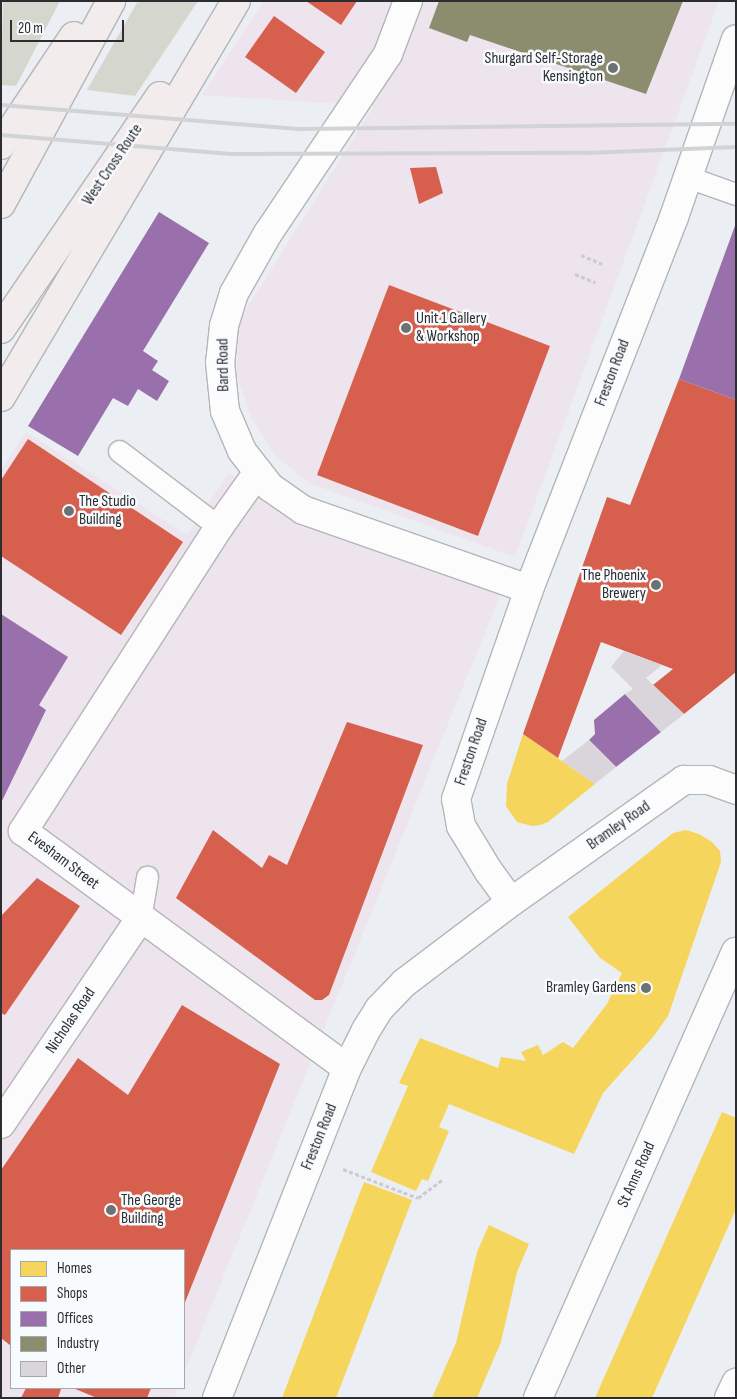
<!DOCTYPE html>
<html>
<head>
<meta charset="utf-8">
<style>
	body { margin:0 }
	#map { position:relative; width:737px; height:1399px; overflow:hidden; background:#ebeef2; font-family:"Sofia Sans Condensed",sans-serif }
	div>[style] { position:absolute }
	[style*='--x'] { left:calc(var(--x)*1px); top:calc(var(--y)*1px); width:calc(var(--w)*1px); rotate:calc(var(--a)*1deg) }
	.commercial>* { inset:0; background:#eee4ee }
	.green>* { inset:0; background:#d5d7ce }
	.homes>* { inset:0; background:#f6d55c }
	.shops>* { inset:0; background:#d6604d }
	.offices>* { inset:0; background:#9970ab }
	.industry>* { inset:0; background:#8c8c6e }
	.building>* { inset:0; background:#dad5da }
	.path>* { height:3px; margin-top:-1.5px; transform-origin:0; background:repeating-linear-gradient(90deg,#cbccce 0 4px,transparent 0 6.5px) }
	.roads { filter:drop-shadow(1px 0 #b3b6b9) drop-shadow(-1px 0 #b3b6b9) drop-shadow(0 1px #b3b6b9) drop-shadow(0 -1px #b3b6b9) }
	.service>* { height:21px; margin:-10.5px; padding:0 10.5px; transform-origin:10.5px; border-radius:10.5px; background:#fcfcfd }
	.minor>* { height:28px; margin:-14px; padding:0 14px; transform-origin:14px; border-radius:14px; background:#fcfcfd }
	.tertiary>* { height:28px; margin:-14px; padding:0 14px; transform-origin:14px; border-radius:14px; background:#fcfcfd }
	.trunk>* { height:28px; margin:-14px; padding:0 14px; transform-origin:14px; border-radius:14px; background:#f2ecec }
	.rail>* { height:4px; margin:-2px; padding:0 2px; transform-origin:2px; border-radius:2px; background:#d2d3d4 }
	.dots>* { width:14px; height:14px; translate:-50% -50%; box-sizing:border-box; border:2px solid #f8fbfe; border-radius:50% }
	span { translate:-50% -50%; white-space:nowrap; text-align:center; line-height:1.15; -webkit-text-stroke:5px #f8fbfe; paint-order:stroke }
	.poi-label { font-size:16px; color:#2b2d30 }
	.right { translate:-100% -50%; text-align:right }
	.left { translate:0 -50%; text-align:left }
	.street-label { font-size:16px; color:#2b2d30 }
	.frame { position:absolute; inset:0; border:2px solid #2b2d30; pointer-events:none }
	.legend { position:absolute; left:10px; top:1249px; width:175px; height:140px; box-sizing:border-box; background:#f8fbfe; border:1px solid #a6a9ac; margin:0; padding:6px 9px; list-style:none; font-size:15px; color:#2b2d30 }
	.legend li { display:flex; align-items:center; gap:10px; height:25px }
	.legend b { width:25px; border:1px solid #a6a9ac }
	.scale { position:absolute; left:10px; top:20px; width:114px; height:22px; box-sizing:border-box; border:2px solid #2b2d30; border-top:0; padding-left:6px; font-size:15px; line-height:18px; white-space:nowrap; color:#2b2d30; -webkit-text-stroke:4px #f8fbfe; paint-order:stroke }
</style>
</head>
<body>
<div id="map">
	<div class="commercial">
		<div style="clip-path:polygon(264px 1px,719px 1px,515px 557px,309px 483px,276px 456px,251px 417px,237px 376px,238px 322px,374px 106px,202px 95px)"></div>
		<div style="clip-path:polygon(26px 432px,187px 535px,229px 473px,262px 497px,501px 593px,184px 1374px,184px 1250px,11px 1250px,11px 1388px,178px 1388px,174px 1398px,1px 1398px,1px 470px)"></div>
	</div>
	<div class="green">
		<div style="clip-path:polygon(3px 1px,60px 1px,16px 86px,1px 85px)"></div>
		<div style="clip-path:polygon(138px 1px,198px 1px,135px 96px,87px 90px)"></div>
	</div>
	<div class="homes">
		<div style="clip-path:polygon(523px 734px,595px 784px,548px 822px,540px 825px,532px 826px,517px 822px,506px 806px,507px 784px)"></div>
		<div style="clip-path:polygon(686px 830px,699px 834px,712px 842px,720px 851px,721px 862px,668px 1016px,653px 1037px,603px 1093px,574px 1154px,449px 1104px,439px 1127px,449px 1131px,428px 1181px,422px 1179px,416px 1191px,371px 1172px,408px 1086px,399px 1083px,420px 1038px,498px 1068px,501px 1057px,526px 1061px,521px 1052px,538px 1045px,543px 1055px,563px 1042px,573px 1048px,607px 1004px,622px 973px,600px 958px,568px 917px,673px 833px)"></div>
		<div style="clip-path:polygon(722px 1112px,736px 1118px,736px 1209px,652px 1398px,595px 1398px)"></div>
		<div style="clip-path:polygon(364px 1182px,412px 1200px,336px 1398px,282px 1398px)"></div>
		<div style="clip-path:polygon(489px 1225px,529px 1244px,517px 1272px,501px 1342px,477px 1398px,432px 1398px,456px 1343px,477px 1252px)"></div>
	</div>
	<div class="shops">
		<div style="clip-path:polygon(306px 1px,357px 1px,341px 25px)"></div>
		<div style="clip-path:polygon(274px 16px,325px 52px,296px 93px,245px 57px)"></div>
		<div style="clip-path:polygon(436px 167px,443px 193px,419px 204px,410px 168px)"></div>
		<div style="clip-path:polygon(389px 285px,550px 346px,478px 536px,317px 475px)"></div>
		<div style="clip-path:polygon(679px 379px,736px 400px,736px 672px,684px 714px,653px 685px,673px 669px,601px 642px,558px 758px,523px 734px,607px 497px,630px 505px)"></div>
		<div style="clip-path:polygon(28px 439px,183px 542px,121px 635px,1px 556px,1px 480px)"></div>
		<div style="clip-path:polygon(347px 722px,423px 745px,329px 995px,322px 1000px,315px 1000px,176px 898px,213px 830px,262px 868px,269px 855px,287px 865px)"></div>
		<div style="clip-path:polygon(37px 878px,80px 906px,5px 1015px,1px 1013px,1px 916px)"></div>
		<div style="clip-path:polygon(182px 1005px,280px 1064px,184px 1305px,184px 1250px,11px 1250px,11px 1346px,1px 1338px,1px 1170px,78px 1058px,128px 1095px)"></div>
		<div style="clip-path:polygon(26px 1388px,59px 1388px,61px 1389px,58px 1398px,21px 1398px)"></div>
		<div style="clip-path:polygon(73px 1388px,151px 1388px,147px 1398px,97px 1398px)"></div>
	</div>
	<div class="offices">
		<div style="clip-path:polygon(159px 212px,209px 243px,143px 351px,158px 361px,152px 370px,169px 381px,157px 401px,138px 389px,128px 406px,113px 398px,78px 456px,28px 426px)"></div>
		<div style="clip-path:polygon(736px 223px,736px 400px,679px 379px)"></div>
		<div style="clip-path:polygon(1px 614px,68px 657px,39px 705px,46px 710px,1px 803px)"></div>
		<div style="clip-path:polygon(625px 694px,661px 732px,616px 767px,589px 740px,595px 734px,594px 720px)"></div>
	</div>
	<div class="industry">
		<div style="clip-path:polygon(439px 1px,683px 1px,646px 94px,470px 35px,467px 42px,429px 28px)"></div>
	</div>
	<div class="building">
		<div style="clip-path:polygon(624px 651px,662px 665px,646px 678px,684px 714px,661px 732px,625px 694px,633px 689px,611px 667px)"></div>
		<div style="clip-path:polygon(589px 740px,616px 767px,595px 784px,562px 761px)"></div>
	</div>
	<div class="path">
		<div style="--x:581;--y:255;--w:23;--a:23"></div>
		<div style="--x:575;--y:274;--w:22;--a:22"></div>
		<div style="--x:343;--y:1169;--w:80;--a:21.1"></div>
		<div style="--x:418;--y:1198;--w:30;--a:-37"></div>
	</div>
	<div class="roads">
		<div class="service">
			<div style="--x:688;--y:177;--w:51;--a:19.5"></div>
			<div style="--x:119;--y:451;--w:126;--a:37.2"></div>
			<div style="--x:140;--y:919;--w:43;--a:-80.5"></div>
		</div>
		<div class="minor">
			<div style="--x:408;--y:1;--w:57;--a:110.7"></div>
			<div style="--x:388;--y:54;--w:216;--a:123.8"></div>
			<div style="--x:268;--y:233;--w:69;--a:119.5"></div>
			<div style="--x:234;--y:293;--w:34;--a:107"></div>
			<div style="--x:224;--y:326;--w:36;--a:96"></div>
			<div style="--x:220;--y:362;--w:49;--a:84.2"></div>
			<div style="--x:225;--y:411;--w:43;--a:67"></div>
			<div style="--x:242;--y:451;--w:46;--a:52.1"></div>
			<div style="--x:270;--y:487;--w:40;--a:34.9"></div>
			<div style="--x:303;--y:510;--w:239;--a:19.3"></div>
			<div style="--x:258;--y:472;--w:67;--a:125.3"></div>
			<div style="--x:219;--y:527;--w:362;--a:122.8"></div>
			<div style="--x:23;--y:831;--w:401;--a:36.2"></div>
			<div style="--x:511;--y:902;--w:37;--a:-126"></div>
			<div style="--x:489;--y:872;--w:54;--a:-121.3"></div>
			<div style="--x:461;--y:826;--w:27;--a:-100"></div>
			<div style="--x:456;--y:799;--w:222;--a:-70.8"></div>
			<div style="--x:529;--y:589;--w:399;--a:-68.7"></div>
			<div style="--x:674;--y:217;--w:188;--a:-70.8"></div>
			<div style="--x:1;--y:1124;--w:248;--a:-55.9"></div>
			<div style="--x:217;--y:1398;--w:355;--a:-68.5"></div>
			<div style="--x:347;--y:1068;--w:42;--a:-63.4"></div>
			<div style="--x:366;--y:1030;--w:25;--a:-58"></div>
			<div style="--x:379;--y:1009;--w:36;--a:-46"></div>
			<div style="--x:404;--y:983;--w:134;--a:-37.1"></div>
			<div style="--x:511;--y:902;--w:212;--a:-35.2"></div>
			<div style="--x:684;--y:780;--w:25;--a:0"></div>
			<div style="--x:709;--y:780;--w:29;--a:20"></div>
			<div style="--x:729;--y:1398;--w:17;--a:-65"></div>
		</div>
		<div class="tertiary">
			<div style="--x:538;--y:1398;--w:488;--a:-66.1"></div>
		</div>
		<div class="trunk">
			<div style="--x:1;--y:145;--w:131;--a:-56.2"></div>
			<div style="--x:1;--y:204;--w:231;--a:-61.5"></div>
			<div style="--x:1;--y:329;--w:282;--a:-55.7"></div>
			<div style="--x:1;--y:397;--w:460;--a:-59.3"></div>
		</div>
	</div>
	<div class="rail">
		<div style="--x:1;--y:105;--w:302;--a:4.6"></div>
		<div style="--x:302;--y:129;--w:434;--a:-0.7"></div>
		<div style="--x:1;--y:135;--w:234;--a:4.7"></div>
		<div style="--x:234;--y:154;--w:353;--a:-0.2"></div>
		<div style="--x:587;--y:153;--w:149;--a:-2.3"></div>
	</div>
	<div class="dots">
		<div style="left:613px;top:68px;background:#6e7174"></div>
		<div style="left:406px;top:328px;background:#6e7174"></div>
		<div style="left:69px;top:511px;background:#6e7174"></div>
		<div style="left:656px;top:585px;background:#6e7174"></div>
		<div style="left:646px;top:988px;background:#6e7174"></div>
		<div style="left:111px;top:1210px;background:#6e7174"></div>
	</div>
	<div class="poi-label">
		<span class="right" style="left:603px;top:68px">Shurgard Self-Storage<br>Kensington</span>
		<span class="left" style="left:416px;top:328px">Unit 1 Gallery<br>&amp; Workshop</span>
		<span class="left" style="left:79px;top:511px">The Studio<br>Building</span>
		<span class="right" style="left:646px;top:585px">The Phoenix<br>Brewery</span>
		<span class="right" style="left:636px;top:988px">Bramley Gardens</span>
		<span class="left" style="left:121px;top:1210px">The George<br>Building</span>
	</div>
	<div class="street-label">
		<span style="left:113px;top:165px;rotate:-56deg">West Cross Route</span>
		<span style="left:224px;top:365px;rotate:-91deg">Bard Road</span>
		<span style="left:613px;top:373px;rotate:-69deg">Freston Road</span>
		<span style="left:472px;top:752px;rotate:-71deg">Freston Road</span>
		<span style="left:619px;top:826px;rotate:-35deg">Bramley Road</span>
		<span style="left:63px;top:861px;rotate:37deg">Evesham Street</span>
		<span style="left:71px;top:1021px;rotate:-56deg">Nicholas Road</span>
		<span style="left:320px;top:1137px;rotate:-68deg">Freston Road</span>
		<span style="left:637px;top:1175px;rotate:-66deg">St Anns Road</span>
	</div>
	<div class="frame"></div>
	<ul class="legend">
	<li><b style="height:14px;background:#f6d55c"></b>Homes</li>
	<li><b style="height:14px;background:#d6604d"></b>Shops</li>
	<li><b style="height:14px;background:#9970ab"></b>Offices</li>
	<li><b style="height:14px;background:#8c8c6e"></b>Industry</li>
	<li><b style="height:14px;background:#dad5da"></b>Other</li>
	</ul>
	<div class="scale">20 m</div>
</div>
</body>
</html>
